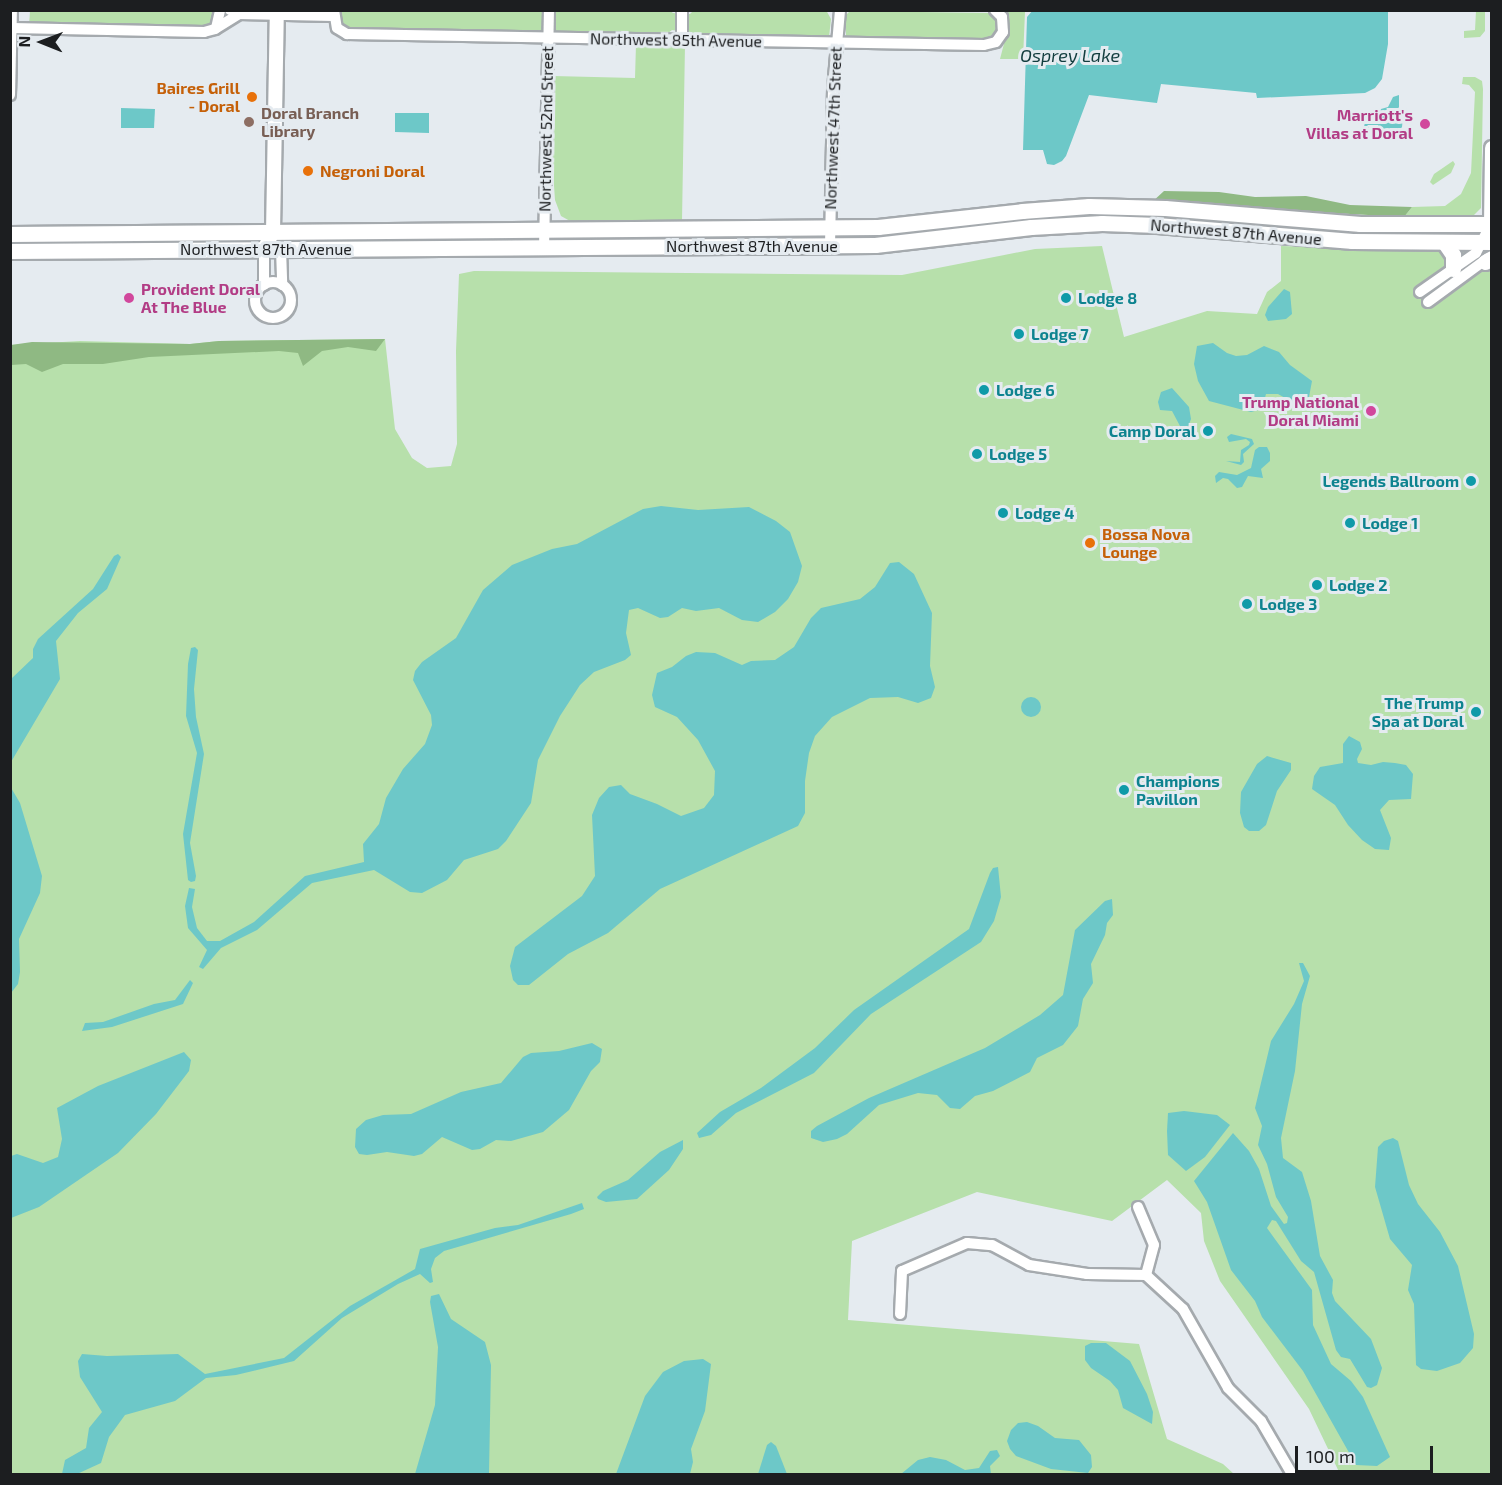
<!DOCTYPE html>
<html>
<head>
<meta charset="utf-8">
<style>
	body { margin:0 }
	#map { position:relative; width:1502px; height:1485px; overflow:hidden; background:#e5ebf0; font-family:"Exo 2",sans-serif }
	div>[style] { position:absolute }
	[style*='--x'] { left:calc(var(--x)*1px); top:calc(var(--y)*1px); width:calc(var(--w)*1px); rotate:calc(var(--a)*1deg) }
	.green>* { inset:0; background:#b7e0ab }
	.forest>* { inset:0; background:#8fb983 }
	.water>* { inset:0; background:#6dc8c8 }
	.round { border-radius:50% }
	.roads { filter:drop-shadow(2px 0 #a5aaae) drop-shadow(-2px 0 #a5aaae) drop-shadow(0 2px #a5aaae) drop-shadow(0 -2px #a5aaae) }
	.minor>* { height:10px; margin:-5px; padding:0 5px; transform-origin:5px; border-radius:5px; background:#fff }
	.minor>.ring { margin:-5px; padding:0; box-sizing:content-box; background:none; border:10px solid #fff; border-radius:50% }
	.tertiary>* { height:14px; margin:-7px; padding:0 7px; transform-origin:7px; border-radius:7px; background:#fff }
	.secondary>* { height:15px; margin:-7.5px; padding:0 7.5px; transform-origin:7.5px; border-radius:7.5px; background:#fff }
	.dots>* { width:16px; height:16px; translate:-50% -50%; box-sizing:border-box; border:3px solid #e5ebf0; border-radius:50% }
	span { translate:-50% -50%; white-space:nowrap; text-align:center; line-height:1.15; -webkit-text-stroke:6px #e5ebf0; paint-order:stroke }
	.street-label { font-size:16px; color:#1c1e20 }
	.food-label { font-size:16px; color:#c56008; font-weight:700 }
	.right { translate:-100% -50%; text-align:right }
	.left { translate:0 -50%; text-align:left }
	.education-label { font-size:16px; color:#785e54; font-weight:700 }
	.hotel-label { font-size:16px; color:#b23c85; font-weight:700 }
	.culture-label { font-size:16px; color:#0d838f; font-weight:700 }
	.water-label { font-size:18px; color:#123d3e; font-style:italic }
	.frame { position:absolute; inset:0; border:12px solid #1c1e20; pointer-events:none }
	.north { position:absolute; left:12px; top:12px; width:60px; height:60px; -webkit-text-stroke:4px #e5ebf0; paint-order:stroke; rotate:271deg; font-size:16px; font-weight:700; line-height:24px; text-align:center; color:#1c1e20 }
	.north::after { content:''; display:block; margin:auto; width:21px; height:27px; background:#1c1e20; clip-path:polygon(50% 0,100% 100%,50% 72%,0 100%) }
	.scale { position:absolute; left:1295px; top:1446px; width:138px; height:27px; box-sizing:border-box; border:3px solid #1c1e20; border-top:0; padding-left:8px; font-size:18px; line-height:21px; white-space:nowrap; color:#1c1e20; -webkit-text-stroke:4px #e5ebf0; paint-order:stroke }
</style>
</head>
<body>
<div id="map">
	<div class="green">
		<div style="clip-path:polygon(216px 10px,215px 22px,208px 28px,29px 26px,30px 11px)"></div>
		<div style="clip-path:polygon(338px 10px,669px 10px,673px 13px,690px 14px,694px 10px,826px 10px,831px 19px,829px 37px,700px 37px,691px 32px,672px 30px,664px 36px,558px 33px,555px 30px,543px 29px,537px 34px,348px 31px,341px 28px)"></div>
		<div style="clip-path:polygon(850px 11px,990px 13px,997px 17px,1000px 27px,993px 41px,846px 38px,846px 15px)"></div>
		<div style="clip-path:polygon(1003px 11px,1032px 11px,1025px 12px,1023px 59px,1000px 59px,1006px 36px)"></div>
		<div style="clip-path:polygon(1476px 11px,1485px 11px,1485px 31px,1480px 37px,1464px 38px,1464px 31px,1475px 30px)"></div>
		<div style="clip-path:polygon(636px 44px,685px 45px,682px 221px,570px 221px,561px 216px,555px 200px,552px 157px,553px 76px,635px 78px)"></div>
		<div style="clip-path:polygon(1463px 77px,1475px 77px,1482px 81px,1483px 89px,1481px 208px,1473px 216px,1404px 217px,1412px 207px,1445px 206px,1461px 194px,1471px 173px,1475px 92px,1469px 85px,1462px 84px)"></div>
		<div style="clip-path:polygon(1453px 161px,1455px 164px,1451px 173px,1433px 185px,1430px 182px,1434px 174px)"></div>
		<div style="clip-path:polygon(1102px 246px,1124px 337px,1207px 311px,1257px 314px,1267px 292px,1281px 281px,1281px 246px,1442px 251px,1473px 249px,1491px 256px,1491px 1474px,1340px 1474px,1309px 1409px,1220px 1281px,1204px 1241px,1201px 1213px,1167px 1180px,1112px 1221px,977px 1192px,852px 1241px,848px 1320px,1139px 1344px,1167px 1439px,1223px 1464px,1234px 1474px,11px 1474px,11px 345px,80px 341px,190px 344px,219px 341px,385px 339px,395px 429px,412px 458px,427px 468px,451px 466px,457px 444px,456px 351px,459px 274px,474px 271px,902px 275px,1035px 249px)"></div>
	</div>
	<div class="forest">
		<div style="clip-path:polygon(1164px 191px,1219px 192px,1255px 197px,1306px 196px,1350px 205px,1412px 207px,1404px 217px,1151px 203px)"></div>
		<div style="clip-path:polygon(385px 339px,376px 351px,348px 347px,322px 351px,303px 366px,298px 353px,279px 351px,149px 357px,103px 364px,63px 364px,42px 372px,26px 364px,11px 365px,11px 345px,32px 342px,190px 344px,219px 341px)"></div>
	</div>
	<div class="water">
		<div style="clip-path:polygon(1033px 10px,1388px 11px,1388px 44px,1382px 79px,1375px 88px,1365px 93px,1257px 98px,1256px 93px,1161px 84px,1157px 103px,1089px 95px,1066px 156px,1062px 161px,1054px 165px,1047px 164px,1043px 150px,1023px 150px,1027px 17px)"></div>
		<div style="clip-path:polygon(1399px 95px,1399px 116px,1403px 117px,1402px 127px,1399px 131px,1364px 127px,1365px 122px,1374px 120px,1381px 109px,1388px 107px,1393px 97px)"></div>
		<div style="clip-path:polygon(121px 108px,155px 109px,154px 128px,121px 128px)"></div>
		<div style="clip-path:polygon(395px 113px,429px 113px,429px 133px,395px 132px)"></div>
		<div style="clip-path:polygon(1284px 289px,1290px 292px,1292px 314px,1286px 319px,1268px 321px,1265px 315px,1268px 307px)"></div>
		<div style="clip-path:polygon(1213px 343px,1227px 353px,1236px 356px,1247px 355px,1264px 346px,1279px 352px,1290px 365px,1312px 381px,1309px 397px,1296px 404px,1278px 394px,1266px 394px,1262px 409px,1251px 412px,1209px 401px,1198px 381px,1194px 364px,1197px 346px)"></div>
		<div style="clip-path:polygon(1172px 388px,1189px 407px,1191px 419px,1184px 438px,1179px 438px,1177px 433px,1180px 426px,1172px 411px,1160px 410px,1158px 402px,1161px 392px)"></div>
		<div style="clip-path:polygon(1231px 434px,1252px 439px,1254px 444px,1243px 454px,1244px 462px,1241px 465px,1226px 461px,1240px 462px,1241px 450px,1249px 445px,1250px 442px,1246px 439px,1229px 442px,1227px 437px)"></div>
		<div style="clip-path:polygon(1259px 447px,1267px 447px,1270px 453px,1270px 461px,1261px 469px,1263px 478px,1248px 476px,1242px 487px,1237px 488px,1228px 479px,1223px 478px,1216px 483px,1215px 476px,1219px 472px,1237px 475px,1251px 468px,1255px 450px)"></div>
		<div style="clip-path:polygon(661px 506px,698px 510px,749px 507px,776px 521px,790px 532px,802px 566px,798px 582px,788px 599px,775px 612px,758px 622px,742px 620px,719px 608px,696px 611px,682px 608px,668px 617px,660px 618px,638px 608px,629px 610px,626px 633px,631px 655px,625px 660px,594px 672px,580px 685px,560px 716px,538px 760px,531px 803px,506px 841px,498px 849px,464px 860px,447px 880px,422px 893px,410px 892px,374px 870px,312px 883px,257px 930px,221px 948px,203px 969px,199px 967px,207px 950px,188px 928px,185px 906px,189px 888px,195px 889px,192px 907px,197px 928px,207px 941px,220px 941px,254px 922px,305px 876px,364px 862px,363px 844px,379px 824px,386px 798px,403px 769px,425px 744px,432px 725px,431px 715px,413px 680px,415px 671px,422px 662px,456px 638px,483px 590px,512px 565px,552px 549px,577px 544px,643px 509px)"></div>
		<div style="clip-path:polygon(118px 554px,121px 557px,107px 589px,78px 613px,56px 641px,60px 679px,11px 762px,11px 679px,33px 658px,33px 649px,38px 639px,93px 589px,114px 556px)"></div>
		<div style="clip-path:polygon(899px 562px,914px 574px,932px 613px,930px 666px,935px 687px,931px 698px,918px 703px,898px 697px,870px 698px,832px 717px,815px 736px,809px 753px,805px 781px,805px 813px,798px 826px,660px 889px,608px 933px,568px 954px,529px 985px,518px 985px,513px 980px,510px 966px,515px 947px,582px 896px,595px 876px,592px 815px,599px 798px,609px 787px,621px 785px,630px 794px,657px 804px,681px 816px,704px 808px,714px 795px,715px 771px,698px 740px,677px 717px,655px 707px,652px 695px,657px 673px,672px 667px,686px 656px,696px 652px,715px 653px,742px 665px,751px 661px,775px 660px,794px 647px,811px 618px,821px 608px,860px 599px,875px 587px,890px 563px)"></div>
		<div style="clip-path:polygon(195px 647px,198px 650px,194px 689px,196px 717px,204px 754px,190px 843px,196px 876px,195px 881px,191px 882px,188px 880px,183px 834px,197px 753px,186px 716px,188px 664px,191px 648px)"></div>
		<div class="round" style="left:1021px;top:697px;width:20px;height:20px"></div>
		<div style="clip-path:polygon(1349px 736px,1360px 742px,1362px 749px,1357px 759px,1358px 763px,1371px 765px,1383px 762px,1395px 763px,1406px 765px,1413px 774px,1411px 799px,1389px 800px,1380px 810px,1391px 838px,1389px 850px,1375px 849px,1362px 840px,1348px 825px,1335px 805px,1312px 789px,1314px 776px,1320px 767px,1343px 763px,1343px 744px)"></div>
		<div style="clip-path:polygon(1267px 756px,1291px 763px,1291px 770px,1277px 791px,1266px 825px,1259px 831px,1249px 831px,1244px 827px,1240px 813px,1241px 792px,1257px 764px)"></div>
		<div style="clip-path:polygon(10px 786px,20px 803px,42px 876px,40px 893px,19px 939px,20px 972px,18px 984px,11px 993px)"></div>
		<div style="clip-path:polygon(998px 867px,1001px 897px,994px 921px,981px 942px,871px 1014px,814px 1073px,736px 1113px,711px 1135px,699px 1138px,697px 1133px,720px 1112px,761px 1088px,815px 1048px,854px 1010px,969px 929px,990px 873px,993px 868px)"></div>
		<div style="clip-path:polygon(1112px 899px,1113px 915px,1107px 923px,1105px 935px,1091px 964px,1093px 983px,1083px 999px,1078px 1026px,1063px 1045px,1037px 1058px,1030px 1072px,993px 1091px,975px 1096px,960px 1109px,950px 1108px,937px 1095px,918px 1093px,879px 1105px,847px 1134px,837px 1139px,823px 1142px,811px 1138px,811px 1131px,817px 1126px,869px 1098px,985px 1048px,1040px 1015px,1063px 995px,1075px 930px,1105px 901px)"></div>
		<div style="clip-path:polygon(1299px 963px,1303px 963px,1310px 976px,1302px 1004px,1295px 1071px,1281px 1138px,1283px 1158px,1302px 1172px,1311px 1201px,1320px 1256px,1333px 1280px,1332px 1293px,1335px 1301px,1371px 1339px,1382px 1368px,1377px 1385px,1371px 1388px,1367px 1387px,1350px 1359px,1341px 1357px,1336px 1350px,1314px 1272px,1301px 1261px,1276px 1221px,1272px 1220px,1267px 1228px,1312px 1290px,1313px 1325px,1331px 1364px,1351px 1381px,1363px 1397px,1390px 1457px,1377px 1466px,1356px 1465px,1303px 1371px,1262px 1317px,1255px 1301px,1231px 1270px,1207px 1202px,1194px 1181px,1233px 1133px,1249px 1151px,1259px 1169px,1271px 1206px,1284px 1224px,1287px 1223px,1288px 1217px,1276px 1197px,1267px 1164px,1258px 1145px,1262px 1126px,1255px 1108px,1271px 1041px,1294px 1004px,1304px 981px)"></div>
		<div style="clip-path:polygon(190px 980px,193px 983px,183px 1004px,112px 1027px,82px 1031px,85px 1023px,103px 1022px,154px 1004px,175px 1000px)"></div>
		<div style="clip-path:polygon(592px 1043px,602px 1049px,600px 1062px,591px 1071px,569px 1110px,543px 1132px,511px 1141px,496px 1140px,480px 1149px,472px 1150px,442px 1137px,422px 1154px,414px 1156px,387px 1152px,367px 1155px,359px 1154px,355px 1147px,356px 1129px,366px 1120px,383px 1115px,411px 1114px,461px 1092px,501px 1083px,523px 1057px,531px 1053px,559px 1051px)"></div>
		<div style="clip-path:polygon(184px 1052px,191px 1060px,189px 1071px,156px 1114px,118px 1153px,39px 1207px,11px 1218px,11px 1156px,17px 1154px,43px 1163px,58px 1157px,62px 1139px,57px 1108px,98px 1086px)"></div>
		<div style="clip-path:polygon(1184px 1111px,1217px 1115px,1230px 1125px,1205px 1157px,1186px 1171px,1168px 1155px,1167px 1131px,1168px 1113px)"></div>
		<div style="clip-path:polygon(1393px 1138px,1398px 1141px,1409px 1185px,1418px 1204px,1440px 1232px,1458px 1266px,1474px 1334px,1473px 1348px,1460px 1363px,1437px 1371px,1421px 1369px,1416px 1365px,1414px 1304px,1408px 1290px,1412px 1265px,1390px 1239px,1375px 1187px,1378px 1147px,1384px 1141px)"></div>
		<div style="clip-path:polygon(683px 1140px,683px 1149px,669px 1170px,637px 1199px,606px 1202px,598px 1199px,597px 1197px,603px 1191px,628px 1180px,660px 1152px)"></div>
		<div style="clip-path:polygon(582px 1203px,584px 1209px,571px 1214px,444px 1251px,435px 1258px,431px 1269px,433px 1282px,430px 1283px,420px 1274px,398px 1284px,342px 1318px,294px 1361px,236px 1375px,206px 1378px,175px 1401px,125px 1415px,109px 1437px,101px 1463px,77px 1474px,62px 1474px,65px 1460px,86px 1448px,89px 1428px,102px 1412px,80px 1377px,78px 1361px,82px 1354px,107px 1356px,178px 1354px,205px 1374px,284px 1358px,350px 1306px,415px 1269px,420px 1249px,495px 1228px,518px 1225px)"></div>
		<div style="clip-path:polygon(439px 1294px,451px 1319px,485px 1342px,491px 1365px,489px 1474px,415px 1474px,435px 1405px,438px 1347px,430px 1302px,431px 1296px)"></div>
		<div style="clip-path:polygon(1091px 1343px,1106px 1343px,1130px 1361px,1147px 1394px,1153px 1412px,1152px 1424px,1123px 1408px,1118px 1390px,1110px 1381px,1091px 1368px,1085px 1360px,1085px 1346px)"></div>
		<div style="clip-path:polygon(703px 1359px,711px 1364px,705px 1411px,691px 1449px,693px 1462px,690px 1474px,616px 1474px,645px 1396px,663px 1372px,684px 1361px)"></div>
		<div style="clip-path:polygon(1027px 1422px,1038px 1426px,1055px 1438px,1079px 1440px,1091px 1455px,1092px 1467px,1088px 1473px,1051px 1469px,1016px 1456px,1010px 1449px,1007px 1441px,1011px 1430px,1018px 1423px)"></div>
		<div style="clip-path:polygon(771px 1442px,776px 1446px,787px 1474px,758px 1474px,767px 1445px)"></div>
		<div style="clip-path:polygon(997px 1450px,1000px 1456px,990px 1466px,991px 1474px,901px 1474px,918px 1460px,930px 1457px,946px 1460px,965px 1470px,979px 1468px,990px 1451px)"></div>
	</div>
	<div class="roads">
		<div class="minor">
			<div style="--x:230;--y:10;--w:10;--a:24"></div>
			<div style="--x:239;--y:14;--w:94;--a:1.2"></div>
			<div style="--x:334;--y:10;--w:18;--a:81"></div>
			<div style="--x:337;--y:28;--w:12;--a:31"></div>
			<div style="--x:347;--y:34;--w:637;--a:0.99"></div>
			<div style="--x:984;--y:45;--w:12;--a:-14"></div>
			<div style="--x:996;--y:42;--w:12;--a:-55"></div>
			<div style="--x:1003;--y:32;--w:15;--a:-94"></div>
			<div style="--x:1002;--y:17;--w:10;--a:-135"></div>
			<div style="--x:12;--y:28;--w:192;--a:1.2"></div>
			<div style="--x:204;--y:32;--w:11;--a:-15"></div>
			<div style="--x:215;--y:29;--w:28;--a:-32"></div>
			<div style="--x:216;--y:28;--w:18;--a:-77"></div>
			<div style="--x:682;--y:40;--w:30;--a:-90"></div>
			<div style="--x:10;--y:95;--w:85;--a:-88.7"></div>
			<div style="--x:830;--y:246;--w:157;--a:-88.9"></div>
			<div style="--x:833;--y:89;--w:79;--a:-84.9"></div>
			<div style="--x:544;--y:248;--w:238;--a:-88.8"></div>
			<div style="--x:281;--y:249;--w:36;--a:88"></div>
			<div class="ring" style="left:255px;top:282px;width:26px;height:26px"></div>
			<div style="--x:264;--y:285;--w:36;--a:-90"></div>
			<div style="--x:1420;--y:292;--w:68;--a:-34.9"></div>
			<div style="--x:1476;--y:253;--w:33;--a:-63"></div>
			<div style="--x:1428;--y:302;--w:74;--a:-36.3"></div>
			<div style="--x:1138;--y:1207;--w:41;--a:67.2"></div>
			<div style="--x:1154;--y:1245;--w:31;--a:105"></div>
			<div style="--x:900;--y:1314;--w:43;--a:-87.3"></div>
			<div style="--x:902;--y:1271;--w:71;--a:-23.3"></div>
			<div style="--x:967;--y:1243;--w:25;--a:5"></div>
			<div style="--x:992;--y:1245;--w:42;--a:28.4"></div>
			<div style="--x:1029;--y:1265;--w:59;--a:8.8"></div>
			<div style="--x:1087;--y:1274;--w:59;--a:1"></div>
			<div style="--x:1146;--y:1275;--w:50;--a:42.6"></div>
			<div style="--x:1183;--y:1309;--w:91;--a:60.3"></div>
			<div style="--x:1228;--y:1388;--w:47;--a:45"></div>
			<div style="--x:1261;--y:1421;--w:61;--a:59.7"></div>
		</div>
		<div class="tertiary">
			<div style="--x:1491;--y:224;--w:76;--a:-89.2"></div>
			<div style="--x:264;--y:249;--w:19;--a:-62"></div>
			<div style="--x:273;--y:232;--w:222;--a:-89"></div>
		</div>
		<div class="secondary">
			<div style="--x:10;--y:234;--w:868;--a:-0.46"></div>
			<div style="--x:878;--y:227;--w:145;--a:-6.3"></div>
			<div style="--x:1022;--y:211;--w:67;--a:-4.3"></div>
			<div style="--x:1089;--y:206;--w:76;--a:1.5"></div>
			<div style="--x:1165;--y:208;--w:196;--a:4.7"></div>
			<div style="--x:1360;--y:224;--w:132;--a:0"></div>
			<div style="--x:1444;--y:242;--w:16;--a:55"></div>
			<div style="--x:1453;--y:255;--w:14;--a:90"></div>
			<div style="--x:10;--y:251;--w:865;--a:-0.4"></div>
			<div style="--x:875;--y:245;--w:157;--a:-6.6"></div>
			<div style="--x:1031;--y:227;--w:71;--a:-3.2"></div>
			<div style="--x:1102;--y:223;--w:55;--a:2.1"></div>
			<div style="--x:1157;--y:225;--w:196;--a:4.7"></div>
			<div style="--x:1352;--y:241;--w:140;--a:0.4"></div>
			<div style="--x:1485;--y:262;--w:8;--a:-30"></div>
		</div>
	</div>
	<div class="dots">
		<div style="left:252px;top:97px;background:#e8710a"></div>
		<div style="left:249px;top:122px;background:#8d6e63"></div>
		<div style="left:1425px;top:124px;background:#d1479c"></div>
		<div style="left:308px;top:171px;background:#e8710a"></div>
		<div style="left:129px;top:298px;background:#d1479c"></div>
		<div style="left:1066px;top:298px;background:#0f9aa8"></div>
		<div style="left:1019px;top:334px;background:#0f9aa8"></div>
		<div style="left:984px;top:390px;background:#0f9aa8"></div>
		<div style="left:1371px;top:411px;background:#d1479c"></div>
		<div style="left:1208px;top:431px;background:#0f9aa8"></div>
		<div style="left:977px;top:454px;background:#0f9aa8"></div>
		<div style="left:1471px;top:481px;background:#0f9aa8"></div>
		<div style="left:1003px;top:513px;background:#0f9aa8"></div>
		<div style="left:1350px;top:523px;background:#0f9aa8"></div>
		<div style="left:1090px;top:543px;background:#e8710a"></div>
		<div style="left:1317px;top:585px;background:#0f9aa8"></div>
		<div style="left:1247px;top:604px;background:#0f9aa8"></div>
		<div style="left:1476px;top:712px;background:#0f9aa8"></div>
		<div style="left:1124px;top:790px;background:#0f9aa8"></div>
	</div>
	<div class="street-label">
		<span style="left:676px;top:40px;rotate:1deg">Northwest 85th Avenue</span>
		<span style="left:833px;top:128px;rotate:-88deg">Northwest 47th Street</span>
		<span style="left:546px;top:129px;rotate:-89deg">Northwest 52nd Street</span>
		<span style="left:1236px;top:232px;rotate:5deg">Northwest 87th Avenue</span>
		<span style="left:752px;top:246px">Northwest 87th Avenue</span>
		<span style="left:266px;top:249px">Northwest 87th Avenue</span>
	</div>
	<div class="food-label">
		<span class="right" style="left:240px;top:97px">Baires Grill<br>- Doral</span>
		<span class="left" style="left:320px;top:171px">Negroni Doral</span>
		<span class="left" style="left:1102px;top:543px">Bossa Nova<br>Lounge</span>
	</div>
	<div class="education-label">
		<span class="left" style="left:261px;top:122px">Doral Branch<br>Library</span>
	</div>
	<div class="hotel-label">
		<span class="right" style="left:1413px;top:124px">Marriott's<br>Villas at Doral</span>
		<span class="left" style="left:141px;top:298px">Provident Doral<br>At The Blue</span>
		<span class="right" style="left:1359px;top:411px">Trump National<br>Doral Miami</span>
	</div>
	<div class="culture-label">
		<span class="left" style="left:1078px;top:298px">Lodge 8</span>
		<span class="left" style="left:1031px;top:334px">Lodge 7</span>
		<span class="left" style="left:996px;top:390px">Lodge 6</span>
		<span class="right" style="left:1196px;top:431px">Camp Doral</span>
		<span class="left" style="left:989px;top:454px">Lodge 5</span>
		<span class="right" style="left:1459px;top:481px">Legends Ballroom</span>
		<span class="left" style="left:1015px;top:513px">Lodge 4</span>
		<span class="left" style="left:1362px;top:523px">Lodge 1</span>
		<span class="left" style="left:1329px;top:585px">Lodge 2</span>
		<span class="left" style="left:1259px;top:604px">Lodge 3</span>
		<span class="right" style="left:1464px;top:712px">The Trump<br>Spa at Doral</span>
		<span class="left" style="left:1136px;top:790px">Champions<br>Pavillon</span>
	</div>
	<div class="water-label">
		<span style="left:1070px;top:55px">Osprey Lake</span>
	</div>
	<div class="frame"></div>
	<div class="north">N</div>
	<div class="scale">100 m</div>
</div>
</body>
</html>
